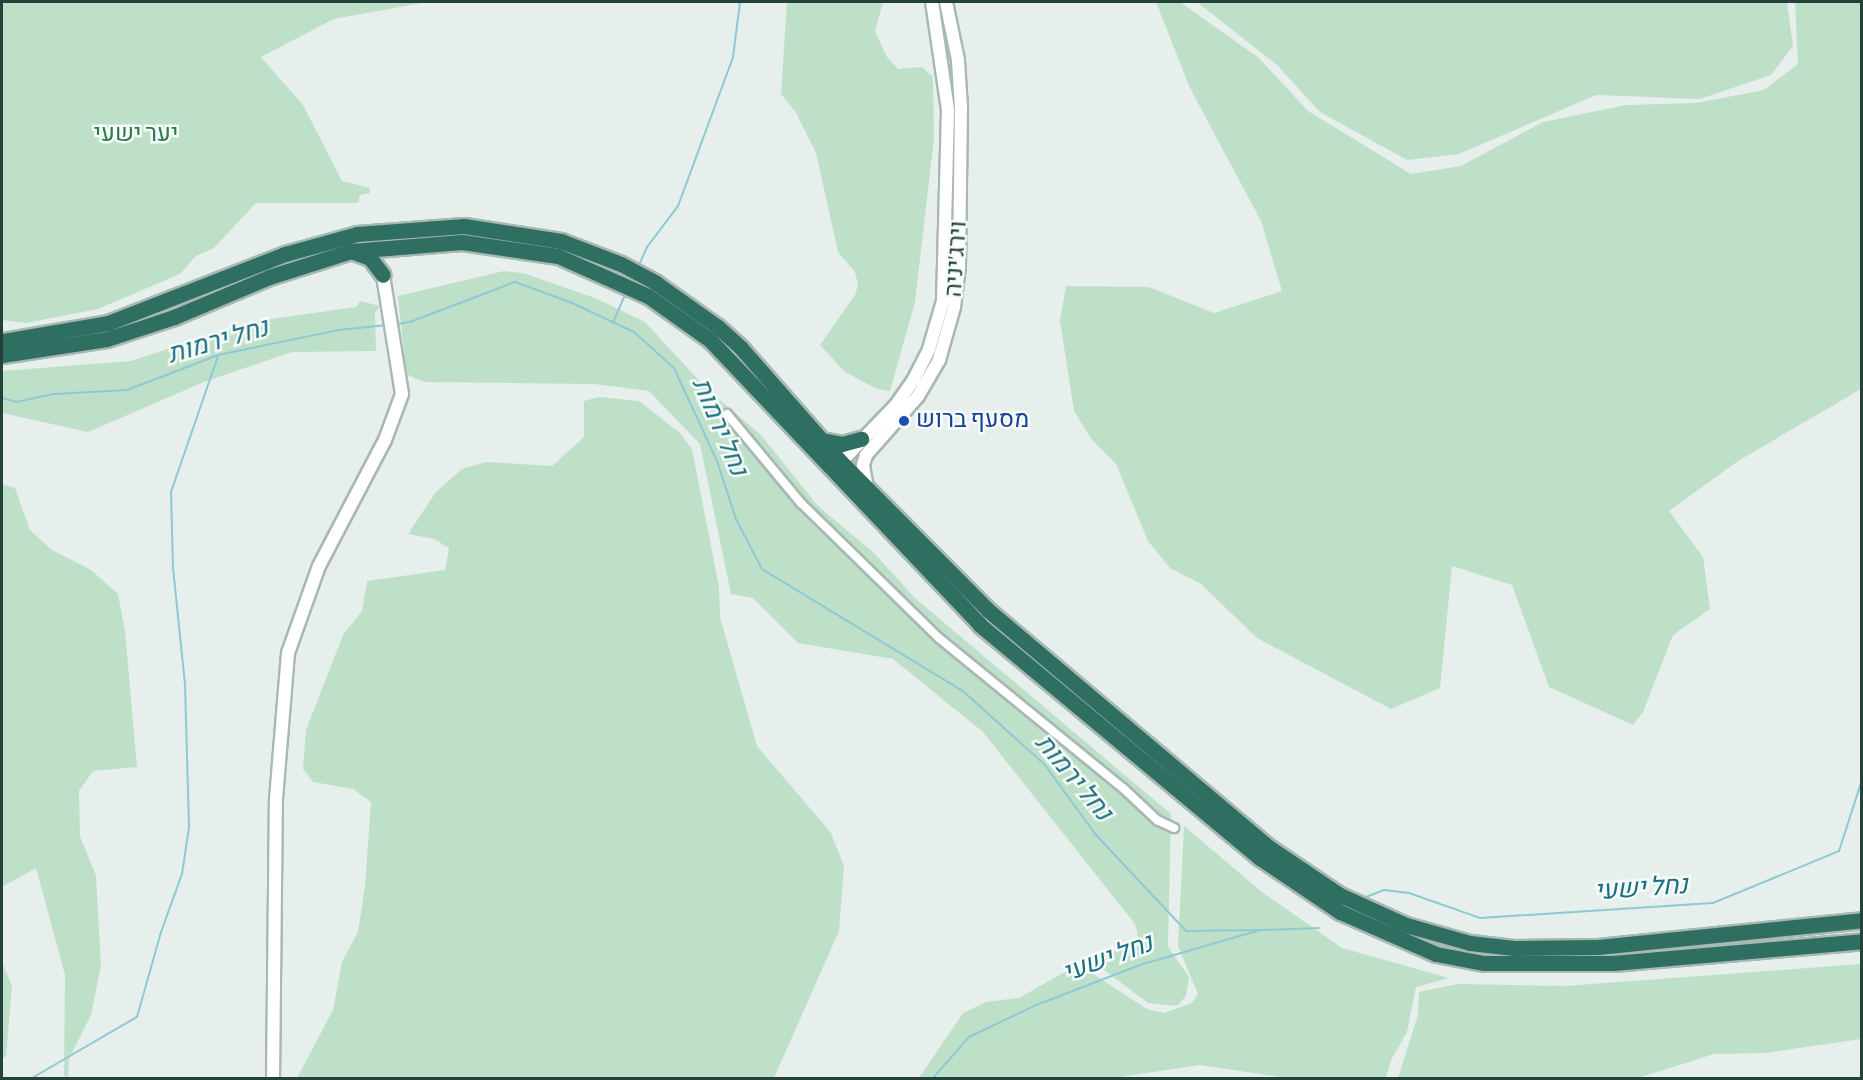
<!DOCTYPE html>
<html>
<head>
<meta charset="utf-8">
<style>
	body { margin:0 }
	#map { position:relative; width:1863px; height:1080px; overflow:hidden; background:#e6efeb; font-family:"Alegreya Sans",Heebo,sans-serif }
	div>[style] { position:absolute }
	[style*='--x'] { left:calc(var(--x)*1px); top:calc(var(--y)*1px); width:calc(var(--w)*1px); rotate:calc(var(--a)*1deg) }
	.green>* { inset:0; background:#bfe0c8 }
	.stream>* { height:2px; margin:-1px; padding:0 1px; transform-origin:1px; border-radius:1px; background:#8ec9d4 }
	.roads { filter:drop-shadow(2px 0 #a8b8b2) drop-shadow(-2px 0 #a8b8b2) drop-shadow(0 2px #a8b8b2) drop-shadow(0 -2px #a8b8b2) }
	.street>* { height:8px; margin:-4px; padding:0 4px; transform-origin:4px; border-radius:4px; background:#fff }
	.secondary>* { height:12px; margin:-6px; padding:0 6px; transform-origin:6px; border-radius:6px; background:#fff }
	.highway>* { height:15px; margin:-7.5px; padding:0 7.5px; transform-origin:7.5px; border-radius:7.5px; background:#2f6f62 }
	.dots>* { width:16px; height:16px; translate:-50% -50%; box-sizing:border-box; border:3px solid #f7fbf9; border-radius:50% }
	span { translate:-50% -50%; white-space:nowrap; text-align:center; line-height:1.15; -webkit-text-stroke:5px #f7fbf9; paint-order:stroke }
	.park-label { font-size:24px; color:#2d7a4b }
	.street-label { font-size:24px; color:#24423a }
	.transit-label { font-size:24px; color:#164399 }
	.left { translate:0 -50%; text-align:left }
	.water-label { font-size:26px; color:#1c6f80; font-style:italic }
	.frame { position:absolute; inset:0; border:3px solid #24423a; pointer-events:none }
</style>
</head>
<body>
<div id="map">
	<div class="green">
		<div style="clip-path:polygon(2px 2px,428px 2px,334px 19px,261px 57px,303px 105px,342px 181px,370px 188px,370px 193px,360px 195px,358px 203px,256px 203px,214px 248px,196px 256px,180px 274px,98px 309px,26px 323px,2px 320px)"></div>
		<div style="clip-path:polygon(787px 2px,883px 2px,875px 31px,887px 57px,898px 69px,922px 67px,933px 77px,934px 138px,915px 302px,890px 391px,877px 389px,845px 372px,820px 345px,855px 295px,858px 285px,855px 272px,838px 252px,816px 153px,795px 111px,781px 94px)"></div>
		<div style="clip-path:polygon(1156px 2px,1180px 2px,1259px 58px,1308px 111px,1411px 174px,1461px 166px,1543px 122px,1626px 105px,1696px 103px,1764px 90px,1798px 64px,1795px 2px,1861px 2px,1861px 389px,1738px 461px,1669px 511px,1703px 557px,1710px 609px,1673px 635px,1643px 712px,1633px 725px,1549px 687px,1512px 585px,1452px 566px,1440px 688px,1391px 709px,1257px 638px,1201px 584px,1170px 568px,1148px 541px,1116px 464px,1092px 440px,1074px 411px,1060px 321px,1066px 286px,1149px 287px,1214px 313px,1282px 291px,1261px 221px,1190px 88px)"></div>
		<div style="clip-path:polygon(1197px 2px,1787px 2px,1793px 46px,1771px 75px,1700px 99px,1596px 95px,1459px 154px,1407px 160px,1320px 112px,1277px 65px)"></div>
		<div style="clip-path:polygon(504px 271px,523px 273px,595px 298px,645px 322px,706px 388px,761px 435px,817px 505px,874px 553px,916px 599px,1171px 814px,1168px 947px,1189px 977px,1186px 996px,1177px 1006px,1148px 1003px,1085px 956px,1140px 945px,1135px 924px,983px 732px,893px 659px,798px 643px,753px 598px,731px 594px,700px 444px,649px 391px,594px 384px,424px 382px,406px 374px,398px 296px)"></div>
		<div style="clip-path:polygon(360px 301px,380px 306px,375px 313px,376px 351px,292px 352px,204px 382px,88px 432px,2px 413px,2px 371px,131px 361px,250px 322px,356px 307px)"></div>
		<div style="clip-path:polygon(599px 397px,639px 401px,680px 433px,692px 449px,719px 587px,720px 617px,757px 746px,831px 833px,844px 866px,839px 931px,774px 1078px,297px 1078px,333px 1010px,342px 962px,358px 932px,365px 886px,371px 802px,353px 789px,313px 782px,303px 769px,306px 730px,343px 635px,362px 611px,367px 581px,445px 570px,449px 548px,434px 539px,408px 534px,436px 492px,462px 469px,486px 462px,552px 466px,584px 437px,584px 401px)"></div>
		<div style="clip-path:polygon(2px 484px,15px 488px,30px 530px,52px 550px,91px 570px,118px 594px,125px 631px,137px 767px,93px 771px,79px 791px,80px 836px,96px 876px,101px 966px,91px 1015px,69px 1059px,68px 1078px,64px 1075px,65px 975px,36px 868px,2px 887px)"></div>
		<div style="clip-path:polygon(1184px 826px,1262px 892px,1342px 948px,1449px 978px,1416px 987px,1407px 1032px,1391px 1060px,1386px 1078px,1288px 1078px,1199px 1065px,1114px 1078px,919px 1078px,963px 1013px,986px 1002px,1019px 998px,1072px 968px,1084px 968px,1147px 1009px,1164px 1013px,1192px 1003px,1198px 994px,1178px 946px)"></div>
		<div style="clip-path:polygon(2px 962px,12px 986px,6px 1056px,2px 1059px)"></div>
		<div style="clip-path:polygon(1861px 964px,1861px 1039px,1765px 1053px,1714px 1054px,1638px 1078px,1398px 1078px,1418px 1015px,1419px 992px,1457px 984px,1565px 986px)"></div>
	</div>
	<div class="stream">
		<div style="--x:639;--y:265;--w:20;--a:-66"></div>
		<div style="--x:647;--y:247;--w:51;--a:-52.9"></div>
		<div style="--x:678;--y:206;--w:159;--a:-69.7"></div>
		<div style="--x:733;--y:57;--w:55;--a:-82.7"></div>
		<div style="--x:613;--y:323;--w:33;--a:-67"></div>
		<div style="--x:396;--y:324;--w:14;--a:-8"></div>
		<div style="--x:410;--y:322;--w:112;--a:-20.9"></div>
		<div style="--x:515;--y:282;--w:61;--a:20.2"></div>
		<div style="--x:572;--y:303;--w:68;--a:25.1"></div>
		<div style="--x:634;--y:332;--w:54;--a:42"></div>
		<div style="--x:674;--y:368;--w:102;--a:65.2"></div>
		<div style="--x:717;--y:461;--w:61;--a:71.9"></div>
		<div style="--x:736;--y:519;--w:56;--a:62.5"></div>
		<div style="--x:762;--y:569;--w:237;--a:31.3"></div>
		<div style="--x:964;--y:692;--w:109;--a:42"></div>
		<div style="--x:1045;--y:765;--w:87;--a:53.9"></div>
		<div style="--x:1096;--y:835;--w:132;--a:46.8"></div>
		<div style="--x:1186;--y:931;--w:74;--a:-0.8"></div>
		<div style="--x:2;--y:398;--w:15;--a:16"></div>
		<div style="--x:16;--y:402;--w:39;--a:-12"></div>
		<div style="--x:54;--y:394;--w:73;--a:-3.1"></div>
		<div style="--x:127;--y:390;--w:97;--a:-21"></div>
		<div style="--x:218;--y:355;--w:124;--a:-11.7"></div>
		<div style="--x:339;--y:330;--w:48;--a:-5.9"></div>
		<div style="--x:1366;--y:897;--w:19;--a:-21"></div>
		<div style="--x:1384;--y:890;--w:25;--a:7"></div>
		<div style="--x:1409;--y:893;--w:75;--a:19.4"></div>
		<div style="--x:1480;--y:918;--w:233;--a:-3.7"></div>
		<div style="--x:1713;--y:903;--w:136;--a:-22.4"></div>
		<div style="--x:1839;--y:851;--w:75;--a:-72.1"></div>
		<div style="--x:32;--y:1078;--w:121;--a:-30.2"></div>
		<div style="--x:137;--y:1017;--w:88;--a:-74.2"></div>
		<div style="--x:161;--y:932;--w:62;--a:-70.1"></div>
		<div style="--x:182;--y:874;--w:48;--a:-81.5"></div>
		<div style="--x:189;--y:827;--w:143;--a:-91.6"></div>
		<div style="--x:185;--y:684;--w:118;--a:-95.9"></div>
		<div style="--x:173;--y:567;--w:75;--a:-91.5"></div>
		<div style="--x:171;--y:492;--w:144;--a:-70.9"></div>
		<div style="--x:933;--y:1078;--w:55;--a:-48.7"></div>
		<div style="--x:969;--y:1037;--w:74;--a:-25.5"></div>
		<div style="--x:1036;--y:1005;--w:115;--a:-21"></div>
		<div style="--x:1143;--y:964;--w:122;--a:-16.2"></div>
		<div style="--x:1260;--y:930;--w:59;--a:-1.9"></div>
	</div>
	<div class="roads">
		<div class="street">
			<div style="--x:727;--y:414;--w:116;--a:50.3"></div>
			<div style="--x:801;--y:503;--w:194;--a:44.4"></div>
			<div style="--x:940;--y:639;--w:236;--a:39.2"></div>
			<div style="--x:1123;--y:788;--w:47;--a:43.3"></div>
			<div style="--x:1157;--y:820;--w:19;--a:25"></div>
		</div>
		<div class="secondary">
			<div style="--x:836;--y:467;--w:86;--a:-45.9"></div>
			<div style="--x:896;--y:405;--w:29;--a:-55"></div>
			<div style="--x:913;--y:381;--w:36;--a:-63"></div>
			<div style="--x:929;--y:349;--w:50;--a:-73.7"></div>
			<div style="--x:943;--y:301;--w:191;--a:-88.5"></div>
			<div style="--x:948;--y:110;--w:109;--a:-98.4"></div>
			<div style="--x:867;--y:488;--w:23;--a:-100"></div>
			<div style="--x:863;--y:465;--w:10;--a:-73"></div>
			<div style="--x:866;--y:455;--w:79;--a:-48.6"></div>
			<div style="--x:918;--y:396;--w:42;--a:-59.7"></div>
			<div style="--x:939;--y:360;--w:55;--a:-74.2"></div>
			<div style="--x:954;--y:307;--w:40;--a:-82.9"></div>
			<div style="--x:959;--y:267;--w:159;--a:-89.3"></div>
			<div style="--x:961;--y:108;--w:48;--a:-93.6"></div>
			<div style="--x:958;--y:60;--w:59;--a:-101.7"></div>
			<div style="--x:273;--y:1078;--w:279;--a:-89.4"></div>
			<div style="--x:276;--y:799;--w:146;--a:-85.3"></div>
			<div style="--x:288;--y:653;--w:92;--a:-70.4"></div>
			<div style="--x:319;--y:566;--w:142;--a:-62.4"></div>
			<div style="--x:385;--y:440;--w:49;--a:-69.7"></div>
			<div style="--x:402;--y:394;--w:121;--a:-99.1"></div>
		</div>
		<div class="highway">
			<div style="--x:351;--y:251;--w:20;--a:20"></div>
			<div style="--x:370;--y:258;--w:21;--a:53"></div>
			<div style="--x:2;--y:341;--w:108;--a:-9.6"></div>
			<div style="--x:108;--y:323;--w:190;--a:-21.3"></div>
			<div style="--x:285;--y:254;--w:75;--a:-15.5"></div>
			<div style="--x:357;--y:234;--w:107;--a:-4.3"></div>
			<div style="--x:464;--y:226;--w:98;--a:8.8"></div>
			<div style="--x:561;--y:241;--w:64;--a:21"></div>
			<div style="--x:621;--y:264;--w:40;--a:28"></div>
			<div style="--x:656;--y:283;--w:76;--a:35.4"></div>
			<div style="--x:718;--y:327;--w:31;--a:42"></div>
			<div style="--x:741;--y:348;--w:149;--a:48.8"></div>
			<div style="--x:839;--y:460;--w:211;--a:45.2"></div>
			<div style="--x:988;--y:610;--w:369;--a:40.2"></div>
			<div style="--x:1270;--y:848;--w:84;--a:33.9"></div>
			<div style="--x:1340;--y:895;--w:72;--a:24.4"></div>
			<div style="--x:1406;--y:925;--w:66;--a:15.7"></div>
			<div style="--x:1470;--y:943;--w:44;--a:6.5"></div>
			<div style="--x:1514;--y:948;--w:84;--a:-0.7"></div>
			<div style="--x:1598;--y:947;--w:265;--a:-5.8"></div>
			<div style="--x:2;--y:355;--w:106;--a:-8.7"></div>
			<div style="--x:107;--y:339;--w:71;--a:-18.2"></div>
			<div style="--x:174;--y:317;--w:103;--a:-22.8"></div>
			<div style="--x:269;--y:277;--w:86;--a:-17.6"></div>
			<div style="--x:351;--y:251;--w:111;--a:-4.6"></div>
			<div style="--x:462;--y:242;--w:97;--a:8.3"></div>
			<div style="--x:558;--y:256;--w:98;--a:24"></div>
			<div style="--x:648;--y:296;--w:76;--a:35.4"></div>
			<div style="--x:710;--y:340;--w:393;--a:46.5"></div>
			<div style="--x:980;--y:625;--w:364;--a:39.8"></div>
			<div style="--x:1260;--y:858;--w:97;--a:34"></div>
			<div style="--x:1340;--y:912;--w:105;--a:23.6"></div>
			<div style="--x:1436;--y:954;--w:49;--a:10.6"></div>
			<div style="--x:1484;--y:963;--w:129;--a:0"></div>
			<div style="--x:1613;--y:963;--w:250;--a:-5"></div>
			<div style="--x:822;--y:440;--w:20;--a:11"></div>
			<div style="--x:842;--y:444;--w:20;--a:-15"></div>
		</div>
	</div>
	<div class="dots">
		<div style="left:904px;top:421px;background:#1a4fb4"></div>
	</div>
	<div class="park-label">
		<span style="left:136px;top:135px">יער ישעי</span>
	</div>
	<div class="street-label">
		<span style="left:957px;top:259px;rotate:-86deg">וירג'יניה</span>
	</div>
	<div class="transit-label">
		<span class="left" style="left:916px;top:421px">מסעף ברוש</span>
	</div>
	<div class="water-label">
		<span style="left:218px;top:342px;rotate:-16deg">נחל ירמות</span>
		<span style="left:719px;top:427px;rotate:67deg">נחל ירמות</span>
		<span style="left:1073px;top:778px;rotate:50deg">נחל ירמות</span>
		<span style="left:1641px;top:889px;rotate:-4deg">נחל ישעי</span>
		<span style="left:1108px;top:959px;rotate:-20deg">נחל ישעי</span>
	</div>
	<div class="frame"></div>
</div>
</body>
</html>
